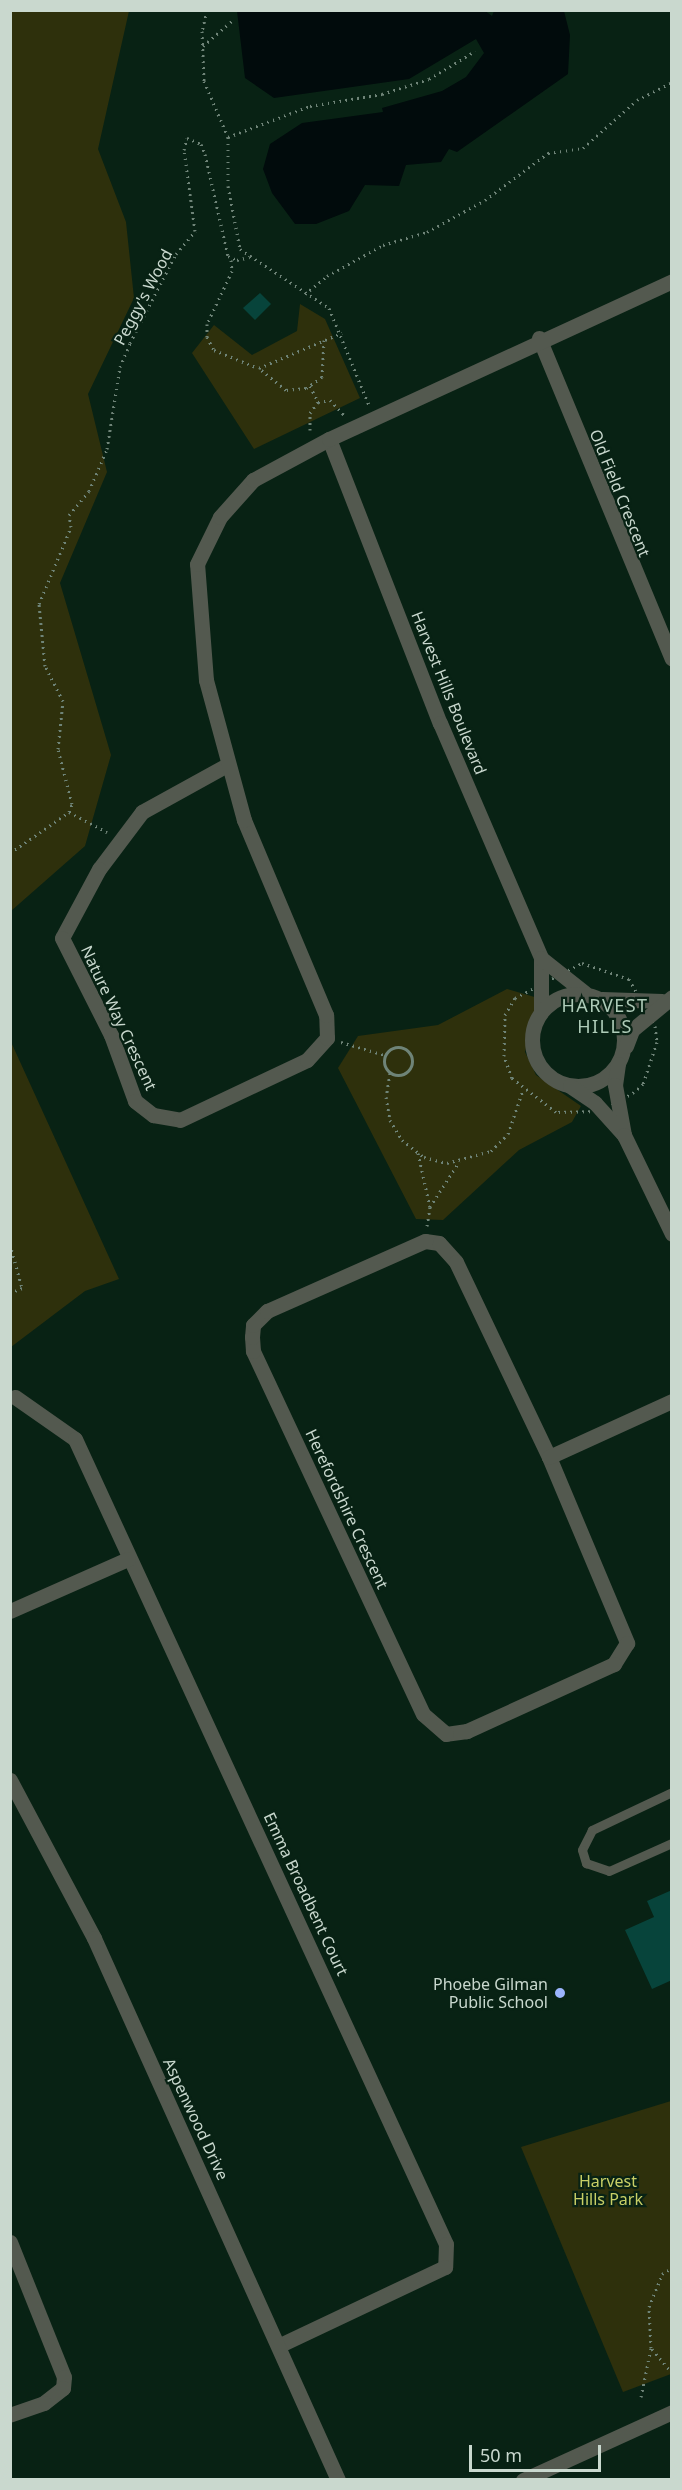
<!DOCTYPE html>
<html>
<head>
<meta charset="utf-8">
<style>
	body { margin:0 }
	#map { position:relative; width:682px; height:2490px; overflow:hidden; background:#082214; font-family:"Noto Sans",sans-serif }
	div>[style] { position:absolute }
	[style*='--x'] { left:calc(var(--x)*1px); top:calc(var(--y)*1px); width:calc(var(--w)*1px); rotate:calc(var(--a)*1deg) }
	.green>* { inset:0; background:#2e300c }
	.water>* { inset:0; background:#010b0c }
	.building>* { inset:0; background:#07443b }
	.path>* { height:3px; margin-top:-1.5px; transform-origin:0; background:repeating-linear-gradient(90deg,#6f8478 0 1.5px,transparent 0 6px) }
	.path>.ring { margin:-1.5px; padding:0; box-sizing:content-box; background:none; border:3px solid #6f8478; border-radius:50% }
	.service>* { height:9px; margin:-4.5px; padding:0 4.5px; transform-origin:4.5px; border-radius:4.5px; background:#53594f }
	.minor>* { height:15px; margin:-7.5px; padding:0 7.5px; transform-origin:7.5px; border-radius:7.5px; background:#53594f }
	.minor>.ring { margin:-7.5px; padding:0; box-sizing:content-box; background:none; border:15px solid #53594f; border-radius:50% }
	.tertiary>* { height:15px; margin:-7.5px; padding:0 7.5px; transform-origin:7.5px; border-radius:7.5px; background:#53594f }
	.dots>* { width:16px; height:16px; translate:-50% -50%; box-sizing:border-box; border:3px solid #082214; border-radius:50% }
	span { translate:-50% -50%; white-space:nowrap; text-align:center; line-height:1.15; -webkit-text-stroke:4.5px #082214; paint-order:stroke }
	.street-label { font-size:16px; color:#c9d8ce }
	.poi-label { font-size:16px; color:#c9d8ce }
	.right { translate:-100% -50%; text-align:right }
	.park-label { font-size:16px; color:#c8cf66 }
	.neighbourhood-label { font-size:18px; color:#aecbb8; letter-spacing:1.5px }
	.frame { position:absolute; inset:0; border:12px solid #c9d8ce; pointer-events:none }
	.scale { position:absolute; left:469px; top:2445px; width:132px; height:27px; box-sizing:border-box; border:3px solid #c9d8ce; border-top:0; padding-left:8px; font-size:18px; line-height:21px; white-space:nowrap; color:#c9d8ce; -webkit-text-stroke:4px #082214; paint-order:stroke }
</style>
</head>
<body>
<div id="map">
	<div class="green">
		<div style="clip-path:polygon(11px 10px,129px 11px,98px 149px,126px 222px,134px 298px,88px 394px,107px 472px,60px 583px,111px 755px,85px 846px,11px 911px)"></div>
		<div style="clip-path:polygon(300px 304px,325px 319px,360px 398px,254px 449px,192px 353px,214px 325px,252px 355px,297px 331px)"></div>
		<div style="clip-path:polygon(507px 989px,538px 998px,525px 1052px,536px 1075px,581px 1106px,572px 1122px,519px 1150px,443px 1220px,416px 1219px,338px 1068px,358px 1036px,438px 1025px)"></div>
		<div style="clip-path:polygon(11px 1042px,119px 1279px,85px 1291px,11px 1347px)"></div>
		<div style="clip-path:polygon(671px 2101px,671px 2374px,623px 2392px,521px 2147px)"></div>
	</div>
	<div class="water">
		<div style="clip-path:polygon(484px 10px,492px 16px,494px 11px,564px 11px,570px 35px,568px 74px,457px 152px,449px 149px,441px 162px,406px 165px,399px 186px,365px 185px,349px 211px,316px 224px,295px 224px,272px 193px,263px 169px,270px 144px,302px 123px,383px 112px,382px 108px,442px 91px,466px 77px,484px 53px,476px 39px,409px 79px,274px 98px,245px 78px,237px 11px)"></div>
	</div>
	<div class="building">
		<div style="clip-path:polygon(260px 293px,271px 304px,255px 320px,243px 308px)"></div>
		<div style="clip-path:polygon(672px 1890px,672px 1980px,652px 1989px,625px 1930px,654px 1917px,647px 1901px)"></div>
	</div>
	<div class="path">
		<div style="--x:207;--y:10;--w:22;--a:103"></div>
		<div style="--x:202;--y:31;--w:50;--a:87.7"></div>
		<div style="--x:204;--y:81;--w:61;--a:66.8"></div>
		<div style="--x:228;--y:137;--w:49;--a:90"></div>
		<div style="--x:228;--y:186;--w:64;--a:79.2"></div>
		<div style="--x:240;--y:249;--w:107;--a:33.5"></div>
		<div style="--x:329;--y:308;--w:105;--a:67.6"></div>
		<div style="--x:203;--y:46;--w:40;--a:-41"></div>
		<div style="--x:228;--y:137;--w:88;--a:-20.7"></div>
		<div style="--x:310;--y:106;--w:73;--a:-9.5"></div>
		<div style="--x:382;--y:94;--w:49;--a:-17.7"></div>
		<div style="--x:429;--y:79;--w:54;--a:-31.3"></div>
		<div style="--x:231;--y:260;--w:11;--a:85"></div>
		<div style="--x:232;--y:271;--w:59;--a:115.3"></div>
		<div style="--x:207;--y:324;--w:13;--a:90"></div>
		<div style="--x:207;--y:337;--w:15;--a:62"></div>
		<div style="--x:214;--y:350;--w:48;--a:22.2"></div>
		<div style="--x:305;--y:294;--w:28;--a:-39"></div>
		<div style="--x:327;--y:276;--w:64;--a:-29"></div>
		<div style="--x:383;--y:245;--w:46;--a:-16.5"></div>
		<div style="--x:427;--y:232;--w:66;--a:-28.9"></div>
		<div style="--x:485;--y:200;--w:79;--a:-36.7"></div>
		<div style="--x:548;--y:153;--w:35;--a:-8"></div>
		<div style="--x:583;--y:148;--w:72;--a:-41.6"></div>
		<div style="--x:637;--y:100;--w:39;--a:-27"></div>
		<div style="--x:324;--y:340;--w:37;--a:93"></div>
		<div style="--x:322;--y:377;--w:19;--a:145"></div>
		<div style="--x:306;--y:388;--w:20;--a:174"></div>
		<div style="--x:286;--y:390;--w:35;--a:-141"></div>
		<div style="--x:259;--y:368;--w:90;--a:-22.9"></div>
		<div style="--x:310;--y:386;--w:18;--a:63"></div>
		<div style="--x:318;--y:402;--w:12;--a:-9"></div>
		<div style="--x:330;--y:400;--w:22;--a:47"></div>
		<div style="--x:310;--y:430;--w:17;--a:-90"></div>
		<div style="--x:310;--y:413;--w:14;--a:-54"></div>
		<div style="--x:69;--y:812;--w:43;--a:27.8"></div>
		<div style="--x:10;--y:853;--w:72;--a:-34.8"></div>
		<div style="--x:69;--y:812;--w:9;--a:-69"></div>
		<div style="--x:72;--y:804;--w:57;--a:-104.3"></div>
		<div style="--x:58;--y:749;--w:48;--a:-84.1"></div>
		<div style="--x:63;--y:701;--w:39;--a:-117"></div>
		<div style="--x:45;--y:666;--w:62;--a:-95.5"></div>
		<div style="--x:39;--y:604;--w:83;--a:-67.4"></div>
		<div style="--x:71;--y:527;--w:12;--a:-99"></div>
		<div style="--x:69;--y:515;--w:31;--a:-50"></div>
		<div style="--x:89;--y:491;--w:46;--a:-66.8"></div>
		<div style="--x:107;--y:449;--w:83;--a:-81"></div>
		<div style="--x:120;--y:367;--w:26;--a:-67"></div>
		<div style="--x:130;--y:343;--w:100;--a:-62.7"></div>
		<div style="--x:176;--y:254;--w:30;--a:-50"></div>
		<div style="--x:195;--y:231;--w:82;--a:-97.7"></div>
		<div style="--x:184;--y:150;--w:12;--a:-76"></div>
		<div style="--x:187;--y:138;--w:15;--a:23"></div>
		<div style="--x:201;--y:144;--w:11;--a:68"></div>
		<div style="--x:205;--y:154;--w:105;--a:77.3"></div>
		<div style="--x:228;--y:256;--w:10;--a:24"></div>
		<div style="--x:237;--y:260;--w:13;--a:-13"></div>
		<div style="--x:582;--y:963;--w:50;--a:18.8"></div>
		<div style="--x:629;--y:979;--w:54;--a:61"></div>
		<div style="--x:655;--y:1026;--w:16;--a:83"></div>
		<div style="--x:657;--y:1042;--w:44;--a:108.4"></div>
		<div style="--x:643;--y:1084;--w:12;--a:138"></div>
		<div style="--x:634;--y:1092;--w:37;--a:149"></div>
		<div style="--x:602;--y:1111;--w:46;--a:178.8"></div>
		<div style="--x:556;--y:1112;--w:56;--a:-142.3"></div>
		<div style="--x:512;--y:1078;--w:23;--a:-110"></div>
		<div style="--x:504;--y:1056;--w:41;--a:-88.6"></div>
		<div style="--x:505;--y:1015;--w:20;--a:-60"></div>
		<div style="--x:515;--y:998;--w:76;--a:-27.6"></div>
		<div style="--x:341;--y:1042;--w:46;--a:16.5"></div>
		<div class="ring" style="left:384px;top:1047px;width:25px;height:25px"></div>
		<div style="--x:390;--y:1073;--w:24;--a:99"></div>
		<div style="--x:386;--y:1097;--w:23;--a:80"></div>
		<div style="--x:390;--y:1120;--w:23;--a:59"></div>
		<div style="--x:402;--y:1140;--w:28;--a:38"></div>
		<div style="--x:424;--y:1157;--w:24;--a:15"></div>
		<div style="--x:447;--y:1163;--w:46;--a:-15.3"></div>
		<div style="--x:491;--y:1151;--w:24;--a:-45"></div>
		<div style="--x:508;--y:1134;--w:46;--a:-71.2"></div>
		<div style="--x:418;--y:1153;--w:55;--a:77.5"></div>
		<div style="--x:430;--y:1207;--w:54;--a:-57.2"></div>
		<div style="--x:427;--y:1226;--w:19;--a:-81"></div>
		<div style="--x:10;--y:1244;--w:46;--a:74.7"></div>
		<div style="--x:22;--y:1288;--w:13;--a:157"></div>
		<div style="--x:652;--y:2349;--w:31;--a:50"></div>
		<div style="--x:641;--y:2397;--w:50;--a:-78.5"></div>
		<div style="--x:651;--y:2348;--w:41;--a:-92.8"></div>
		<div style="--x:649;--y:2307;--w:35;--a:-68"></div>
		<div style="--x:662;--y:2274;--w:12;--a:-31"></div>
	</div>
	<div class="service">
		<div style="--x:672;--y:1792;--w:89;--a:154.6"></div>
		<div style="--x:592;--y:1830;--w:22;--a:117"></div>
		<div style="--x:582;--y:1850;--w:14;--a:73"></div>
		<div style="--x:586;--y:1863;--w:24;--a:19"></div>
		<div style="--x:609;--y:1871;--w:69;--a:-24"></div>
	</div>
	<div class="minor">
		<div style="--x:539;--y:338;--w:347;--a:67.5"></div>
		<div style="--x:329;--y:439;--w:305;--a:68.7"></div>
		<div style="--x:440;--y:723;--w:256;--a:66.7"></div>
		<div style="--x:541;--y:958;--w:53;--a:90"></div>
		<div style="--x:227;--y:765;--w:97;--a:151.1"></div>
		<div style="--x:142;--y:812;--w:71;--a:127"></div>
		<div style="--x:99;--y:869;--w:78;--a:118.2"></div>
		<div style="--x:62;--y:938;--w:109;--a:63.2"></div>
		<div style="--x:111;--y:1035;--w:70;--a:70"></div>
		<div style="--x:135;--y:1101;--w:23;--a:38"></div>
		<div style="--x:153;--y:1115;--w:27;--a:10"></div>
		<div style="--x:180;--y:1120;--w:140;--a:-25.3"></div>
		<div style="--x:307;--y:1060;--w:30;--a:-48"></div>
		<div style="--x:327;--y:1038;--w:23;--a:-92"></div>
		<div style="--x:326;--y:1015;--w:212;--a:-112.8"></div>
		<div style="--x:244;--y:820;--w:145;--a:-105.2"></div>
		<div style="--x:206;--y:680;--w:116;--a:-94.4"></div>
		<div style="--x:197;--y:564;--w:52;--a:-63.9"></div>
		<div style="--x:220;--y:517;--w:50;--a:-48.3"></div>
		<div style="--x:253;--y:480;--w:86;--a:-28.3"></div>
		<div style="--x:329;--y:439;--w:378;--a:-24.7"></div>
		<div style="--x:541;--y:958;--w:56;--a:38.5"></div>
		<div class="ring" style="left:532px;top:994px;width:77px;height:77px"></div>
		<div style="--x:602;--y:999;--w:60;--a:1.9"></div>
		<div style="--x:626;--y:1046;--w:17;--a:-69"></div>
		<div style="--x:632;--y:1030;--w:52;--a:-39.5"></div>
		<div style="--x:618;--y:1064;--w:21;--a:98"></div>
		<div style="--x:615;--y:1085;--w:51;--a:79.8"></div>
		<div style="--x:570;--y:1086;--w:30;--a:34"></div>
		<div style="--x:595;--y:1103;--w:43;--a:47.8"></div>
		<div style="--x:624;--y:1135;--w:110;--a:64.1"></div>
		<div style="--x:425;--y:1241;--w:14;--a:8"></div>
		<div style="--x:439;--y:1243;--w:25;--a:48"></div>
		<div style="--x:456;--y:1262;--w:216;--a:64.5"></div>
		<div style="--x:549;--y:1457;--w:202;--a:67.2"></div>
		<div style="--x:627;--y:1643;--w:25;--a:122"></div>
		<div style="--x:614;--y:1664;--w:162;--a:155.5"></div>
		<div style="--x:467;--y:1731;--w:21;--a:172"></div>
		<div style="--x:446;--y:1734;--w:30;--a:-139"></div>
		<div style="--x:423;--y:1714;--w:401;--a:-115.1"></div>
		<div style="--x:253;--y:1351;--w:14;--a:-94"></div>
		<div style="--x:252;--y:1337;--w:12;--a:-85"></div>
		<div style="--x:253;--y:1325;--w:20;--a:-45"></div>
		<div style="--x:267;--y:1311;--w:173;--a:-23.9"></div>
		<div style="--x:15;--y:1397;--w:73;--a:35"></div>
		<div style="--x:75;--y:1439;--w:886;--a:65.26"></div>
		<div style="--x:446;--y:2244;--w:23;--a:92"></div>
		<div style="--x:445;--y:2267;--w:183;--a:154.7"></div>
		<div style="--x:549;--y:1457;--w:135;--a:-24.5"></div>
		<div style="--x:10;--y:1611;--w:129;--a:-23.8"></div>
		<div style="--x:10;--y:1780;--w:179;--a:62"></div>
		<div style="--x:94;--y:1938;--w:594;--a:65.76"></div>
		<div style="--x:10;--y:2242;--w:145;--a:68.2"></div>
		<div style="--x:64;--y:2377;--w:11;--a:95"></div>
		<div style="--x:63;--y:2388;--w:24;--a:142"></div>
		<div style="--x:44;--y:2403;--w:36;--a:161"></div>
	</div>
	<div class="tertiary">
		<div style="--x:523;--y:2480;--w:164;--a:-24.5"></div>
	</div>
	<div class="dots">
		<div style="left:560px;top:1993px;background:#9bb4fd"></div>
	</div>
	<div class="street-label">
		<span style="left:143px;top:297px;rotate:-62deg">Peggy's Wood</span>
		<span style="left:620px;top:493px;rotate:68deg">Old Field Crescent</span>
		<span style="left:449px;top:693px;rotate:68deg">Harvest Hills Boulevard</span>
		<span style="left:119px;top:1018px;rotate:65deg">Nature Way Crescent</span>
		<span style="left:347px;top:1509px;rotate:65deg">Herefordshire Crescent</span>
		<span style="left:306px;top:1894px;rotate:65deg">Emma Broadbent Court</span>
		<span style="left:196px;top:2119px;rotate:65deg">Aspenwood Drive</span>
	</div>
	<div class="poi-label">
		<span class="right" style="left:548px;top:1993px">Phoebe Gilman<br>Public School</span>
	</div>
	<div class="park-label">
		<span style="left:608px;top:2190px">Harvest<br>Hills Park</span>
	</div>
	<div class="neighbourhood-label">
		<span style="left:605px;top:1016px">HARVEST<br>HILLS</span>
	</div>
	<div class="frame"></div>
	<div class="scale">50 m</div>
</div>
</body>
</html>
